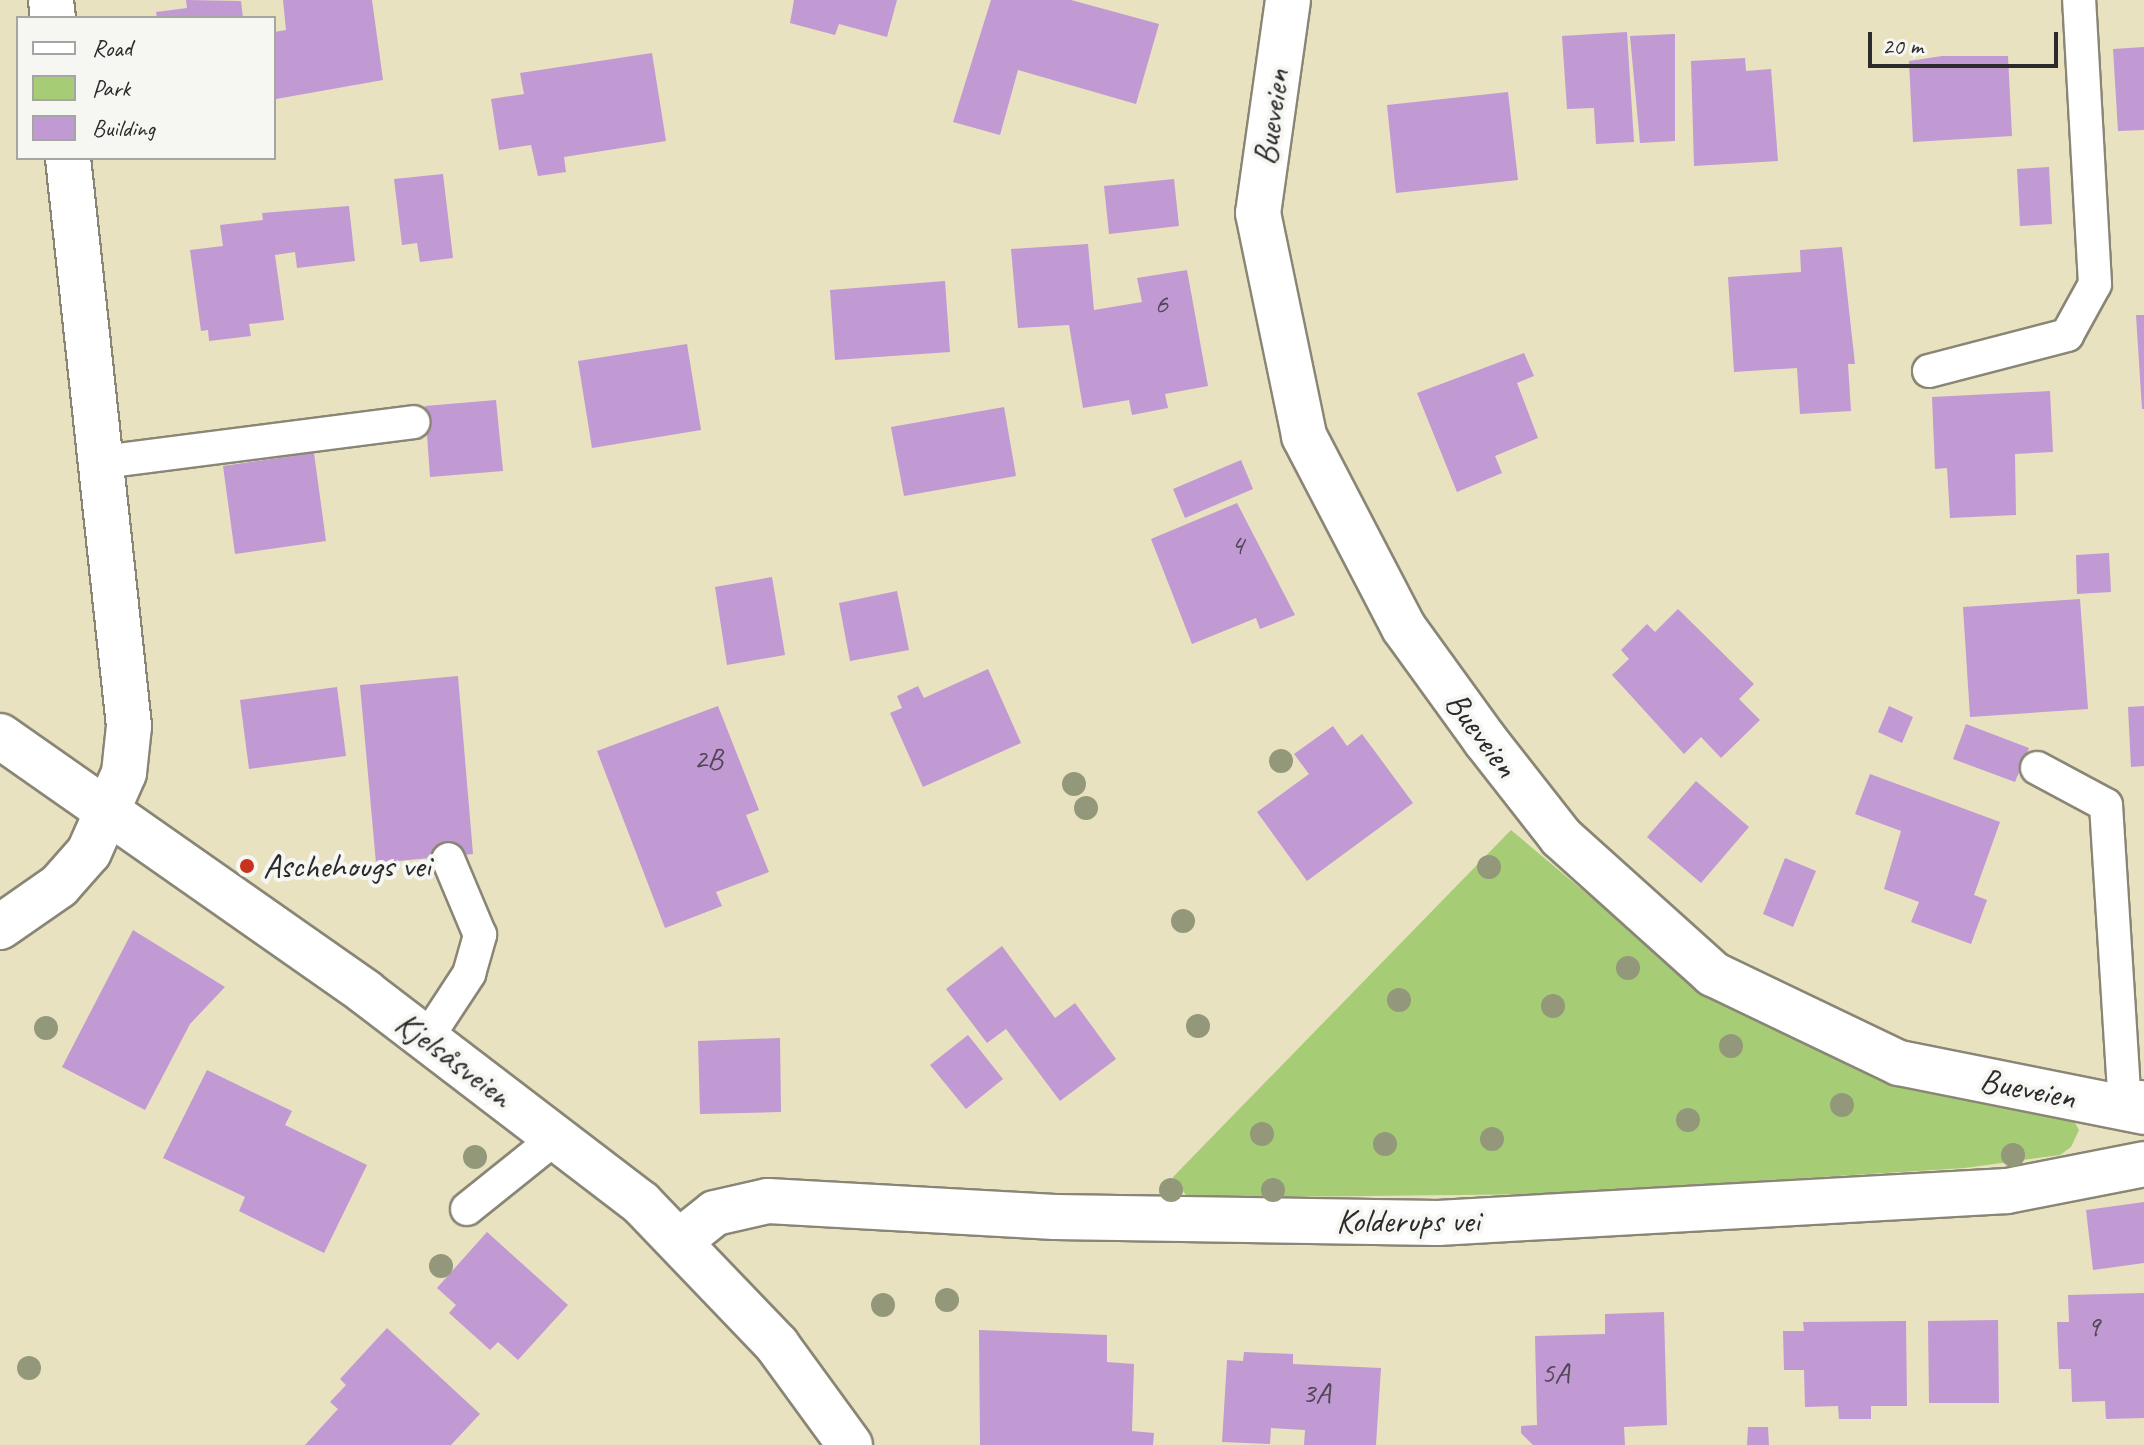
<!DOCTYPE html>
<html>
<head>
<meta charset="utf-8">
<style>
	body { margin:0 }
	#map { position:relative; width:2144px; height:1445px; overflow:hidden; background:#e8e2c1; font-family:Caveat,sans-serif }
	div>[style] { position:absolute }
	[style*='--x'] { left:calc(var(--x)*1px); top:calc(var(--y)*1px); width:calc(var(--w)*1px); rotate:calc(var(--a)*1deg) }
	.green>* { inset:0; background:#a7cc76 }
	.building>* { inset:0; background:#c199d3 }
	.roads { filter:drop-shadow(2px 0 #8a8676) drop-shadow(-2px 0 #8a8676) drop-shadow(0 2px #8a8676) drop-shadow(0 -2px #8a8676) }
	.service>* { height:32px; margin:-16px; padding:0 16px; transform-origin:16px; border-radius:16px; background:#fff }
	.minor>* { height:44px; margin:-22px; padding:0 22px; transform-origin:22px; border-radius:22px; background:#fff }
	.tertiary>* { height:44px; margin:-22px; padding:0 22px; transform-origin:22px; border-radius:22px; background:#fff }
	.trees>* { width:24px; height:24px; margin:-12px; border-radius:50%; background:#94987b }
	.dots>* { width:22px; height:22px; translate:-50% -50%; box-sizing:border-box; border:4px solid #f6f6f2; border-radius:50% }
	span { translate:-50% -50%; white-space:nowrap; text-align:center; line-height:1.15; -webkit-text-stroke:8px #f6f6f2; paint-order:stroke }
	.number-label { font-size:30px; color:#504655 }
	.number-label span { -webkit-text-stroke-width:0 }
	.street-label { font-size:34px; color:#2b2b2b }
	.poi-label { font-size:34px; color:#2b2b2b }
	.left { translate:0 -50%; text-align:left }
	.legend { position:absolute; left:16px; top:16px; width:260px; height:144px; box-sizing:border-box; background:#f6f6f2; border:2px solid #a5a5a2; margin:0; padding:10px 14px; list-style:none; font-size:24px; color:#2b2b2b }
	.legend li { display:flex; align-items:center; gap:16px; height:40px }
	.legend b { width:40px; border:2px solid #a5a5a2 }
	.scale { position:absolute; left:1868px; top:32px; width:190px; height:36px; box-sizing:border-box; border:4px solid #2b2b2b; border-top:0; padding-left:10px; font-size:24px; line-height:28px; white-space:nowrap; color:#2b2b2b; -webkit-text-stroke:6px #f6f6f2; paint-order:stroke }
</style>
</head>
<body>
<div id="map">
	<div class="green">
		<div style="clip-path:polygon(1511px 830px,1686px 977px,2073px 1119px,2079px 1130px,2071px 1147px,2060px 1155px,1965px 1168px,1551px 1194px,1188px 1198px,1173px 1177px)"></div>
	</div>
	<div class="building">
		<div style="clip-path:polygon(186px 0,241px 1px,243px 18px,157px 18px,156px 12px,187px 8px)"></div>
		<div style="clip-path:polygon(283px 0,372px 0,383px 80px,276px 99px,274px 32px,286px 30px)"></div>
		<div style="clip-path:polygon(794px 0,897px 0,887px 37px,839px 24px,835px 35px,790px 23px)"></div>
		<div style="clip-path:polygon(991px 0,1071px 0,1159px 24px,1136px 104px,1018px 70px,1000px 135px,953px 122px)"></div>
		<div style="clip-path:polygon(1627px 32px,1634px 142px,1596px 144px,1594px 108px,1567px 109px,1562px 36px)"></div>
		<div style="clip-path:polygon(1675px 34px,1675px 141px,1640px 143px,1630px 36px)"></div>
		<div style="clip-path:polygon(2144px 47px,2144px 130px,2118px 131px,2113px 49px)"></div>
		<div style="clip-path:polygon(652px 53px,666px 141px,564px 157px,566px 172px,538px 176px,531px 145px,499px 150px,491px 99px,524px 94px,520px 73px)"></div>
		<div style="clip-path:polygon(1942px 56px,2008px 56px,2012px 136px,1913px 142px,1909px 61px)"></div>
		<div style="clip-path:polygon(1745px 58px,1746px 71px,1771px 69px,1778px 161px,1694px 166px,1691px 61px)"></div>
		<div style="clip-path:polygon(1508px 92px,1518px 180px,1396px 193px,1387px 105px)"></div>
		<div style="clip-path:polygon(2049px 167px,2052px 224px,2020px 226px,2017px 169px)"></div>
		<div style="clip-path:polygon(443px 174px,453px 258px,420px 262px,417px 243px,402px 245px,394px 179px)"></div>
		<div style="clip-path:polygon(1174px 179px,1179px 226px,1109px 234px,1104px 186px)"></div>
		<div style="clip-path:polygon(349px 206px,355px 261px,297px 268px,295px 252px,275px 255px,284px 320px,249px 324px,251px 336px,209px 341px,208px 330px,201px 331px,190px 250px,223px 246px,220px 225px,263px 220px,262px 213px)"></div>
		<div style="clip-path:polygon(1088px 244px,1094px 310px,1142px 302px,1137px 278px,1187px 270px,1208px 386px,1165px 394px,1168px 408px,1132px 415px,1129px 400px,1083px 408px,1069px 325px,1018px 328px,1011px 249px)"></div>
		<div style="clip-path:polygon(1842px 247px,1855px 364px,1848px 364px,1851px 411px,1800px 414px,1797px 368px,1734px 372px,1728px 277px,1801px 272px,1800px 250px)"></div>
		<div style="clip-path:polygon(945px 281px,950px 352px,835px 360px,830px 290px)"></div>
		<div style="clip-path:polygon(2136px 315px,2144px 315px,2144px 409px,2142px 409px)"></div>
		<div style="clip-path:polygon(687px 344px,701px 430px,592px 448px,578px 361px)"></div>
		<div style="clip-path:polygon(1524px 353px,1534px 376px,1517px 383px,1538px 438px,1495px 456px,1502px 473px,1457px 492px,1417px 393px)"></div>
		<div style="clip-path:polygon(2050px 391px,2053px 452px,2015px 454px,2016px 515px,1950px 518px,1947px 468px,1935px 469px,1932px 397px)"></div>
		<div style="clip-path:polygon(496px 400px,503px 471px,430px 477px,425px 406px)"></div>
		<div style="clip-path:polygon(1004px 407px,1016px 476px,904px 496px,891px 427px)"></div>
		<div style="clip-path:polygon(314px 453px,326px 541px,235px 554px,223px 466px)"></div>
		<div style="clip-path:polygon(1241px 460px,1253px 489px,1185px 518px,1173px 489px)"></div>
		<div style="clip-path:polygon(1237px 503px,1295px 615px,1260px 629px,1256px 618px,1192px 644px,1151px 539px)"></div>
		<div style="clip-path:polygon(2109px 553px,2111px 592px,2077px 594px,2076px 555px)"></div>
		<div style="clip-path:polygon(772px 577px,785px 655px,727px 665px,715px 587px)"></div>
		<div style="clip-path:polygon(897px 591px,909px 650px,850px 661px,839px 603px)"></div>
		<div style="clip-path:polygon(2080px 599px,2088px 709px,1970px 717px,1963px 607px)"></div>
		<div style="clip-path:polygon(1678px 609px,1754px 684px,1739px 699px,1760px 720px,1721px 758px,1701px 737px,1684px 754px,1612px 675px,1629px 659px,1621px 650px,1647px 624px,1655px 632px)"></div>
		<div style="clip-path:polygon(988px 669px,1021px 743px,923px 787px,890px 713px,902px 708px,897px 696px,918px 686px,924px 698px)"></div>
		<div style="clip-path:polygon(458px 676px,473px 854px,376px 863px,360px 685px)"></div>
		<div style="clip-path:polygon(337px 687px,346px 756px,249px 769px,240px 700px)"></div>
		<div style="clip-path:polygon(718px 706px,759px 810px,746px 815px,769px 872px,716px 892px,722px 906px,665px 928px,597px 751px)"></div>
		<div style="clip-path:polygon(1889px 706px,1913px 717px,1902px 743px,1878px 732px)"></div>
		<div style="clip-path:polygon(2144px 706px,2144px 766px,2131px 767px,2128px 707px)"></div>
		<div style="clip-path:polygon(1966px 724px,2029px 748px,2015px 782px,1953px 759px)"></div>
		<div style="clip-path:polygon(1333px 726px,1347px 746px,1362px 734px,1413px 803px,1307px 881px,1257px 812px,1309px 774px,1294px 754px)"></div>
		<div style="clip-path:polygon(1870px 774px,2000px 822px,1974px 895px,1987px 900px,1971px 944px,1911px 922px,1919px 902px,1884px 889px,1901px 831px,1855px 814px)"></div>
		<div style="clip-path:polygon(1696px 781px,1749px 827px,1701px 883px,1647px 837px)"></div>
		<div style="clip-path:polygon(1785px 858px,1816px 871px,1793px 927px,1763px 914px)"></div>
		<div style="clip-path:polygon(133px 930px,225px 987px,190px 1024px,145px 1110px,62px 1067px)"></div>
		<div style="clip-path:polygon(1002px 946px,1055px 1018px,1075px 1003px,1116px 1059px,1060px 1101px,1006px 1029px,987px 1043px,946px 989px)"></div>
		<div style="clip-path:polygon(968px 1035px,1003px 1079px,966px 1109px,930px 1065px)"></div>
		<div style="clip-path:polygon(780px 1038px,781px 1112px,700px 1114px,698px 1041px)"></div>
		<div style="clip-path:polygon(207px 1070px,292px 1111px,285px 1125px,367px 1165px,324px 1253px,239px 1211px,245px 1197px,163px 1158px)"></div>
		<div style="clip-path:polygon(2144px 1202px,2144px 1263px,2093px 1270px,2086px 1210px)"></div>
		<div style="clip-path:polygon(487px 1232px,568px 1305px,518px 1360px,498px 1342px,490px 1350px,449px 1313px,456px 1305px,437px 1288px)"></div>
		<div style="clip-path:polygon(2144px 1293px,2144px 1418px,2106px 1419px,2105px 1401px,2072px 1402px,2071px 1369px,2059px 1369px,2057px 1322px,2069px 1322px,2068px 1295px)"></div>
		<div style="clip-path:polygon(1664px 1312px,1667px 1425px,1624px 1427px,1625px 1445px,1533px 1445px,1521px 1433px,1521px 1426px,1537px 1425px,1535px 1336px,1605px 1334px,1605px 1314px)"></div>
		<div style="clip-path:polygon(1998px 1320px,1999px 1403px,1929px 1403px,1928px 1321px)"></div>
		<div style="clip-path:polygon(1906px 1321px,1907px 1406px,1871px 1406px,1871px 1419px,1839px 1419px,1838px 1406px,1805px 1407px,1804px 1370px,1784px 1370px,1783px 1331px,1804px 1331px,1803px 1322px)"></div>
		<div style="clip-path:polygon(387px 1328px,480px 1414px,451px 1445px,305px 1445px,338px 1409px,330px 1402px,346px 1385px,340px 1379px)"></div>
		<div style="clip-path:polygon(979px 1330px,1107px 1335px,1107px 1362px,1134px 1364px,1132px 1431px,1154px 1433px,1153px 1445px,980px 1445px)"></div>
		<div style="clip-path:polygon(1244px 1352px,1293px 1354px,1293px 1364px,1381px 1368px,1376px 1445px,1304px 1445px,1305px 1430px,1271px 1428px,1270px 1444px,1222px 1442px,1227px 1360px,1243px 1361px)"></div>
		<div style="clip-path:polygon(1748px 1427px,1768px 1427px,1769px 1445px,1747px 1445px)"></div>
	</div>
	<div class="roads">
		<div class="service">
			<div style="--x:1929;--y:371;--w:143;--a:-14.6"></div>
			<div style="--x:2067;--y:335;--w:58;--a:-61.2"></div>
			<div style="--x:2095;--y:284;--w:284;--a:-93.2"></div>
			<div style="--x:102;--y:462;--w:314;--a:-7.3"></div>
			<div style="--x:2037;--y:768;--w:78;--a:28.2"></div>
			<div style="--x:2106;--y:805;--w:304;--a:86.4"></div>
			<div style="--x:2125;--y:1108;--w:19;--a:-35"></div>
			<div style="--x:427;--y:1038;--w:77;--a:-56.7"></div>
			<div style="--x:469;--y:974;--w:41;--a:-74.2"></div>
			<div style="--x:480;--y:935;--w:82;--a:-112.8"></div>
			<div style="--x:467;--y:1209;--w:115;--a:-38.7"></div>
		</div>
		<div class="minor">
			<div style="--x:51;--y:0;--w:18;--a:84"></div>
			<div style="--x:1288;--y:0;--w:215;--a:98"></div>
			<div style="--x:1258;--y:213;--w:228;--a:78.3"></div>
			<div style="--x:1304;--y:436;--w:216;--a:62.5"></div>
			<div style="--x:1404;--y:628;--w:138;--a:54.1"></div>
			<div style="--x:1485;--y:740;--w:123;--a:51.9"></div>
			<div style="--x:1561;--y:837;--w:205;--a:42"></div>
			<div style="--x:1713;--y:974;--w:206;--a:25.6"></div>
			<div style="--x:1899;--y:1063;--w:250;--a:11.3"></div>
			<div style="--x:0;--y:927;--w:72;--a:-34.8"></div>
			<div style="--x:59;--y:886;--w:45;--a:-48.6"></div>
			<div style="--x:89;--y:852;--w:86;--a:-66.1"></div>
			<div style="--x:124;--y:773;--w:47;--a:-83.9"></div>
			<div style="--x:129;--y:726;--w:571;--a:-96.13"></div>
			<div style="--x:681;--y:1240;--w:43;--a:-38.5"></div>
			<div style="--x:715;--y:1213;--w:54;--a:-12.8"></div>
			<div style="--x:768;--y:1201;--w:287;--a:3.2"></div>
			<div style="--x:1055;--y:1217;--w:383;--a:0.9"></div>
			<div style="--x:1438;--y:1223;--w:570;--a:-3.22"></div>
			<div style="--x:2007;--y:1191;--w:140;--a:-11.1"></div>
		</div>
		<div class="tertiary">
			<div style="--x:0;--y:736;--w:446;--a:35"></div>
			<div style="--x:365;--y:992;--w:347;--a:37.4"></div>
			<div style="--x:641;--y:1203;--w:197;--a:46.2"></div>
			<div style="--x:777;--y:1345;--w:124;--a:53.9"></div>
		</div>
	</div>
	<div class="trees">
		<div style="left:1281px;top:761px"></div>
		<div style="left:1074px;top:784px"></div>
		<div style="left:1086px;top:808px"></div>
		<div style="left:1489px;top:867px"></div>
		<div style="left:1183px;top:921px"></div>
		<div style="left:1628px;top:968px"></div>
		<div style="left:1399px;top:1000px"></div>
		<div style="left:1553px;top:1006px"></div>
		<div style="left:1198px;top:1026px"></div>
		<div style="left:46px;top:1028px"></div>
		<div style="left:1731px;top:1046px"></div>
		<div style="left:1842px;top:1105px"></div>
		<div style="left:1688px;top:1120px"></div>
		<div style="left:1262px;top:1134px"></div>
		<div style="left:1492px;top:1139px"></div>
		<div style="left:1385px;top:1144px"></div>
		<div style="left:2013px;top:1155px"></div>
		<div style="left:475px;top:1157px"></div>
		<div style="left:1171px;top:1190px"></div>
		<div style="left:1273px;top:1190px"></div>
		<div style="left:441px;top:1266px"></div>
		<div style="left:947px;top:1300px"></div>
		<div style="left:883px;top:1305px"></div>
		<div style="left:29px;top:1368px"></div>
	</div>
	<div class="dots">
		<div style="left:247px;top:866px;background:#c8321e"></div>
	</div>
	<div class="number-label">
		<span style="left:1161px;top:303px">6</span>
		<span style="left:1237px;top:544px">4</span>
		<span style="left:708px;top:758px">2B</span>
		<span style="left:2093px;top:1326px">9</span>
		<span style="left:1555px;top:1372px">5A</span>
		<span style="left:1316px;top:1392px">3A</span>
	</div>
	<div class="street-label">
		<span style="left:1271px;top:117px;rotate:-82deg">Bueveien</span>
		<span style="left:1482px;top:734px;rotate:53deg">Bueveien</span>
		<span style="left:454px;top:1059px;rotate:37deg">Kjelsåsveien</span>
		<span style="left:2028px;top:1088px;rotate:11deg">Bueveien</span>
		<span style="left:1408px;top:1221px">Kolderups vei</span>
	</div>
	<div class="poi-label">
		<span class="left" style="left:263px;top:866px">Aschehougs vei</span>
	</div>
	<ul class="legend">
	<li><b style="height:10px;background:#fff"></b>Road</li>
	<li><b style="height:22px;background:#a7cc76"></b>Park</li>
	<li><b style="height:22px;background:#c199d3"></b>Building</li>
	</ul>
	<div class="scale">20 m</div>
</div>
</body>
</html>
